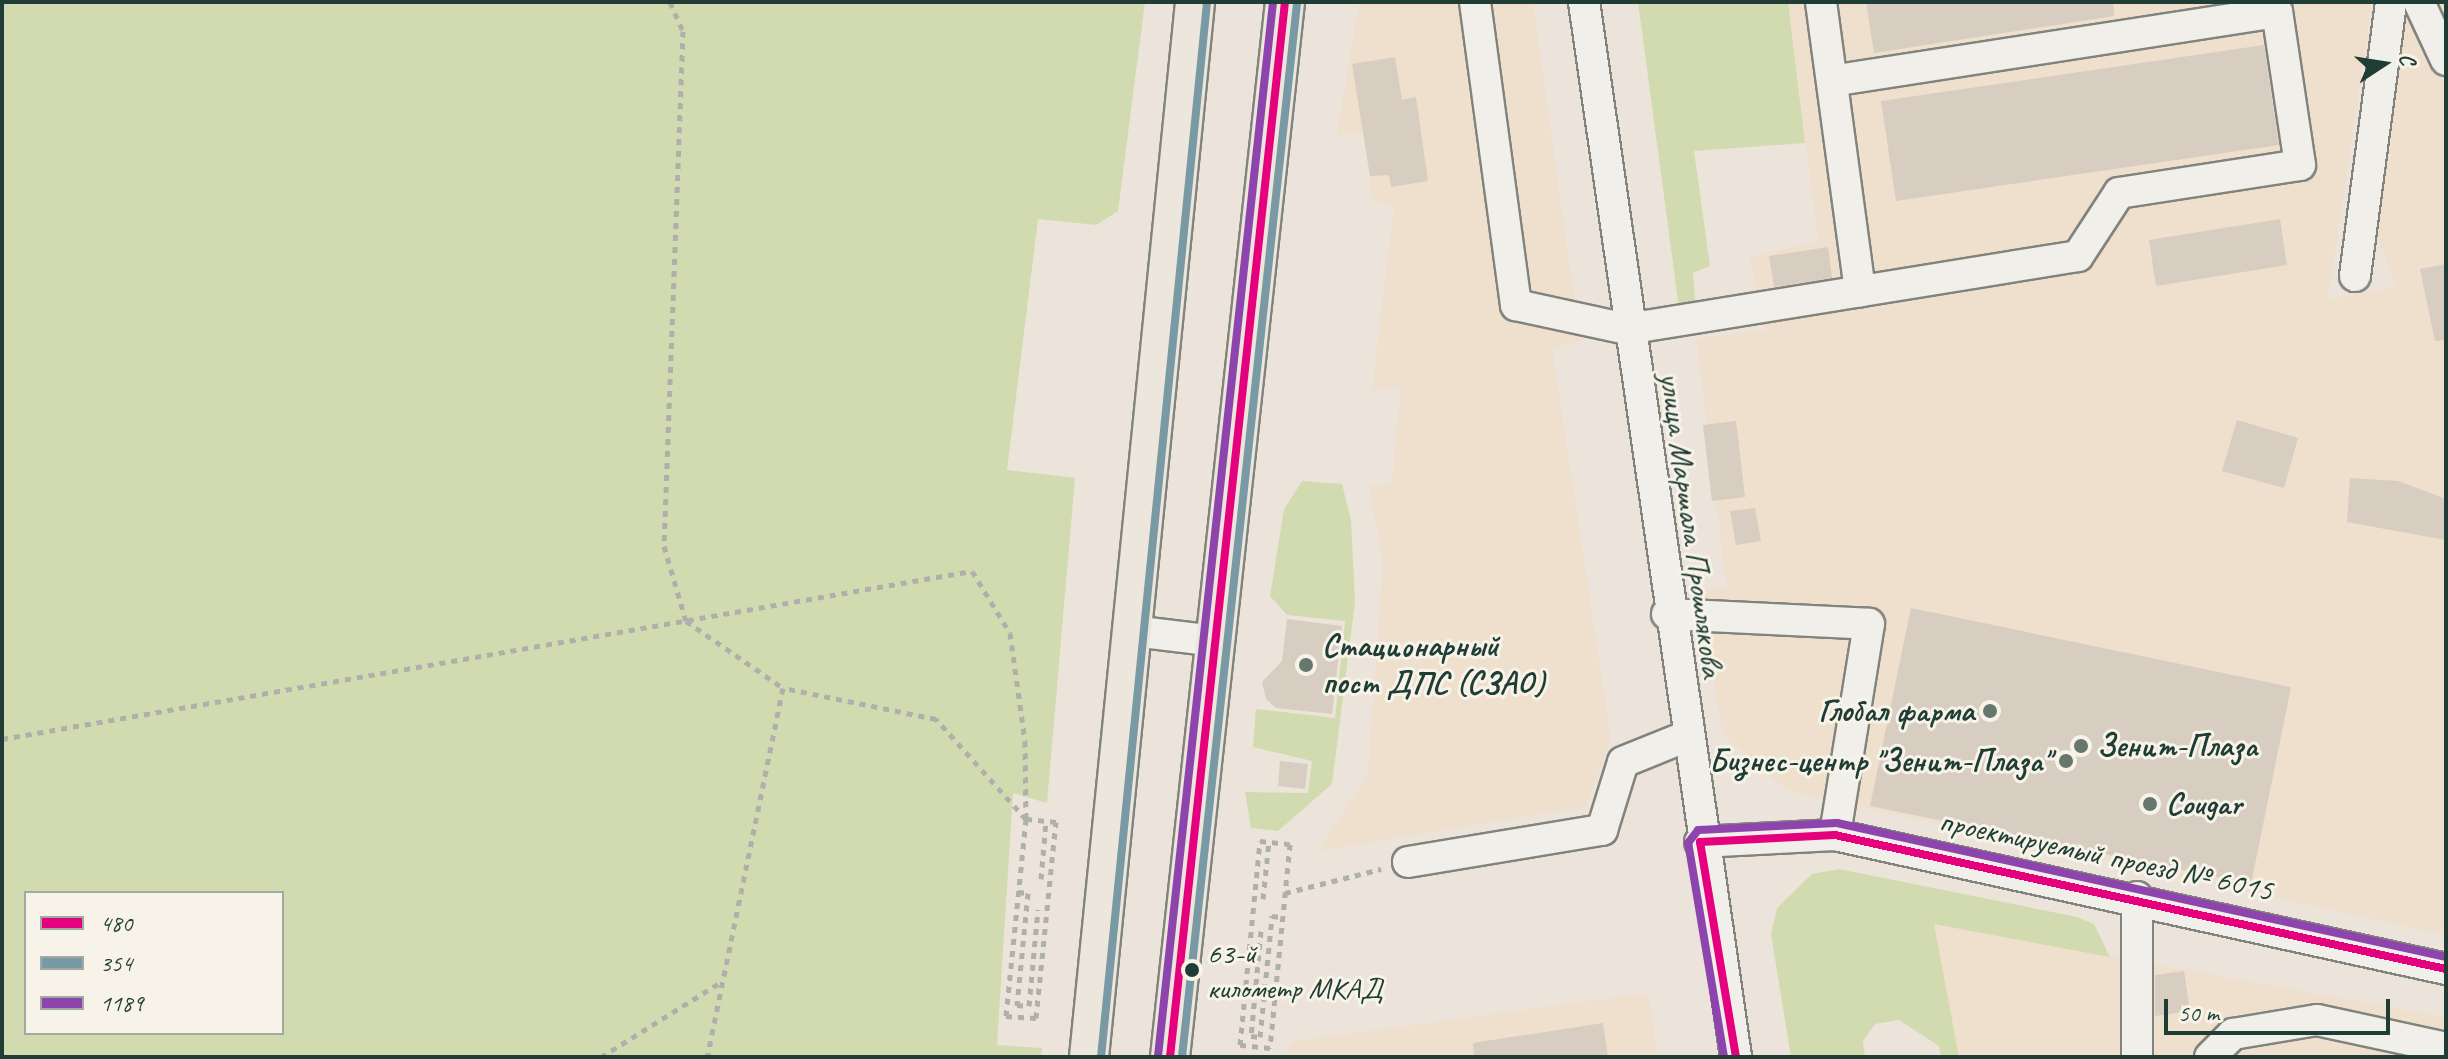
<!DOCTYPE html>
<html>
<head>
<meta charset="utf-8">
<style>
	body { margin:0 }
	#map { position:relative; width:2448px; height:1059px; overflow:hidden; background:#ece4da; font-family:Caveat,sans-serif }
	div>[style] { position:absolute }
	[style*='--x'] { left:calc(var(--x)*1px); top:calc(var(--y)*1px); width:calc(var(--w)*1px); rotate:calc(var(--a)*1deg) }
	.built>* { inset:0; background:#efdfcd }
	.green>* { inset:0; background:#d1dbaf }
	.building>* { inset:0; background:#d7cdc1 }
	.path>* { height:5px; margin-top:-2.5px; transform-origin:0; background:repeating-linear-gradient(90deg,#afb0ab 0 6px,transparent 0 12px) }
	.roads { filter:drop-shadow(2px 0 #81837c) drop-shadow(-2px 0 #81837c) drop-shadow(0 2px #81837c) drop-shadow(0 -2px #81837c) }
	.minor>* { height:30px; margin:-15px; padding:0 15px; transform-origin:15px; border-radius:15px; background:#f1efea }
	.major>* { height:38px; margin:-19px; padding:0 19px; transform-origin:19px; border-radius:19px; background:#ece6dd }
	.bus-1>* { height:8px; margin:-4px; padding:0 4px; transform-origin:4px; border-radius:4px; background:#e5007d }
	.bus-2>* { height:8px; margin:-4px; padding:0 4px; transform-origin:4px; border-radius:4px; background:#799aa4 }
	.bus-3>* { height:8px; margin:-4px; padding:0 4px; transform-origin:4px; border-radius:4px; background:#8e44ad }
	.dots>* { width:22px; height:22px; translate:-50% -50%; box-sizing:border-box; border:4px solid #f7f3e8; border-radius:50% }
	span { translate:-50% -50%; white-space:nowrap; text-align:center; line-height:1.15; -webkit-text-stroke:6px #f7f3e8; paint-order:stroke }
	.bus-label { font-size:30px; color:#1f3d34 }
	.left { translate:0 -50%; text-align:left }
	.street-label { font-size:32px; color:#1f3d34 }
	.poi-label { font-size:32px; color:#1f3d34; font-weight:700 }
	.right { translate:-100% -50%; text-align:right }
	.frame { position:absolute; inset:0; border:4px solid #1f3d34; pointer-events:none }
	.legend { position:absolute; left:24px; top:891px; width:260px; height:144px; box-sizing:border-box; background:#f7f3e8; border:2px solid #a1aaa0; margin:0; padding:10px 14px; list-style:none; font-size:24px; color:#1f3d34 }
	.legend li { display:flex; align-items:center; gap:16px; height:40px }
	.legend b { width:40px; border:2px solid #a1aaa0 }
	.north { position:absolute; left:2344px; top:24px; width:80px; height:80px; -webkit-text-stroke:6px #f7f3e8; paint-order:stroke; rotate:78deg; font-size:22px; font-weight:700; line-height:32px; text-align:center; color:#1f3d34 }
	.north::after { content:''; display:block; margin:auto; width:28px; height:36px; background:#1f3d34; clip-path:polygon(50% 0,100% 100%,50% 72%,0 100%) }
	.scale { position:absolute; left:2164px; top:999px; width:226px; height:36px; box-sizing:border-box; border:4px solid #1f3d34; border-top:0; padding-left:10px; font-size:24px; line-height:28px; white-space:nowrap; color:#1f3d34; -webkit-text-stroke:6px #f7f3e8; paint-order:stroke }
</style>
</head>
<body>
<div id="map">
	<div class="built">
		<div style="clip-path:polygon(1359px 2px,1533px 2px,1580px 341px,1552px 348px,1611px 739px,1586px 807px,1318px 851px,1368px 775px,1383px 562px,1369px 486px,1392px 485px,1401px 386px,1372px 391px,1394px 206px,1372px 201px,1363px 132px,1337px 135px)"></div>
		<div style="clip-path:polygon(1788px 2px,2372px 2px,2328px 299px,2397px 287px,2370px 219px,2398px 2px,2446px 2px,2446px 935px,1788px 791px,1730px 742px,1720px 722px,1701px 588px,1727px 589px,1696px 338px,1765px 331px,1750px 257px,1818px 242px)"></div>
		<div style="clip-path:polygon(1933px 924px,2446px 1017px,2446px 1057px,1959px 1057px)"></div>
		<div style="clip-path:polygon(1648px 993px,1658px 1057px,1283px 1057px,1294px 1041px)"></div>
	</div>
	<div class="green">
		<div style="clip-path:polygon(evenodd,2px 2px,1145px 2px,1118px 211px,1096px 225px,1038px 219px,1007px 470px,1075px 478px,1047px 803px,1013px 793px,997px 1045px,1042px 1048px,1041px 1057px,2px 1057px,2px 2px,282px 893px,282px 1033px,26px 1033px,26px 893px,282px 893px)"></div>
		<div style="clip-path:polygon(1638px 2px,1788px 2px,1805px 143px,1694px 151px,1710px 266px,1693px 273px,1696px 311px,1679px 308px)"></div>
		<div style="clip-path:polygon(1302px 481px,1342px 484px,1351px 521px,1355px 601px,1332px 784px,1278px 831px,1251px 828px,1245px 792px,1308px 793px,1312px 761px,1253px 747px,1256px 709px,1335px 718px,1345px 621px,1287px 615px,1270px 596px,1284px 509px)"></div>
		<div style="clip-path:polygon(1839px 869px,2077px 917px,2094px 924px,2110px 957px,1934px 924px,1959px 1057px,1941px 1057px,1939px 1046px,1899px 1020px,1875px 1024px,1863px 1041px,1865px 1057px,1791px 1057px,1771px 934px,1777px 908px,1812px 874px)"></div>
	</div>
	<div class="building">
		<div style="clip-path:polygon(1866px 2px,2113px 2px,2114px 16px,1874px 53px)"></div>
		<div style="clip-path:polygon(2264px 45px,2279px 145px,1896px 201px,1881px 101px)"></div>
		<div style="clip-path:polygon(1395px 57px,1402px 100px,1416px 97px,1428px 181px,1391px 187px,1389px 175px,1370px 176px,1352px 64px)"></div>
		<div style="clip-path:polygon(2280px 219px,2287px 265px,2156px 286px,2149px 240px)"></div>
		<div style="clip-path:polygon(1828px 247px,1832px 278px,1774px 287px,1769px 256px)"></div>
		<div style="clip-path:polygon(2446px 264px,2446px 340px,2435px 341px,2420px 269px)"></div>
		<div style="clip-path:polygon(2237px 420px,2298px 438px,2284px 488px,2222px 471px)"></div>
		<div style="clip-path:polygon(1736px 421px,1745px 497px,1712px 501px,1703px 425px)"></div>
		<div style="clip-path:polygon(2350px 478px,2398px 481px,2446px 499px,2446px 540px,2347px 522px)"></div>
		<div style="clip-path:polygon(1755px 508px,1761px 541px,1736px 545px,1730px 511px)"></div>
		<div style="clip-path:polygon(1911px 608px,2291px 687px,2251px 884px,1870px 806px)"></div>
		<div style="clip-path:polygon(1287px 619px,1342px 626px,1332px 714px,1276px 708px,1266px 699px,1262px 682px,1282px 661px)"></div>
		<div style="clip-path:polygon(1280px 761px,1308px 764px,1305px 789px,1278px 786px)"></div>
		<div style="clip-path:polygon(2184px 971px,2190px 1011px,2155px 1016px,2155px 975px)"></div>
		<div style="clip-path:polygon(1603px 1023px,1608px 1057px,1474px 1057px,1473px 1043px)"></div>
	</div>
	<div class="path">
		<div style="--x:670;--y:2;--w:32;--a:66"></div>
		<div style="--x:683;--y:31;--w:515;--a:92.11"></div>
		<div style="--x:664;--y:546;--w:78;--a:73.7"></div>
		<div style="--x:686;--y:621;--w:118;--a:34.6"></div>
		<div style="--x:783;--y:688;--w:377;--a:101.6"></div>
		<div style="--x:2;--y:739;--w:984;--a:-9.83"></div>
		<div style="--x:972;--y:571;--w:73;--a:58.5"></div>
		<div style="--x:1010;--y:633;--w:109;--a:82.1"></div>
		<div style="--x:1025;--y:741;--w:78;--a:89.3"></div>
		<div style="--x:1026;--y:819;--w:198;--a:95.8"></div>
		<div style="--x:1006;--y:1016;--w:30;--a:4"></div>
		<div style="--x:1036;--y:1018;--w:197;--a:-84.2"></div>
		<div style="--x:1056;--y:822;--w:30;--a:-174"></div>
		<div style="--x:1026;--y:819;--w:135;--a:-132"></div>
		<div style="--x:936;--y:719;--w:156;--a:-168.5"></div>
		<div style="--x:1260;--y:841;--w:30;--a:6"></div>
		<div style="--x:1290;--y:844;--w:205;--a:95.6"></div>
		<div style="--x:1270;--y:1048;--w:30;--a:-174"></div>
		<div style="--x:1240;--y:1045;--w:205;--a:-84.4"></div>
		<div style="--x:1041;--y:879;--w:58;--a:-85.1"></div>
		<div style="--x:1018;--y:892;--w:10;--a:6"></div>
		<div style="--x:1028;--y:893;--w:113;--a:95.6"></div>
		<div style="--x:1017;--y:1005;--w:12;--a:5"></div>
		<div style="--x:1029;--y:1006;--w:97;--a:-84.7"></div>
		<div style="--x:1285;--y:893;--w:99;--a:-14"></div>
		<div style="--x:1263;--y:899;--w:58;--a:-84.1"></div>
		<div style="--x:1261;--y:931;--w:105;--a:95.4"></div>
		<div style="--x:1251;--y:1036;--w:9;--a:6"></div>
		<div style="--x:1260;--y:1037;--w:122;--a:-84.3"></div>
		<div style="--x:1272;--y:916;--w:10;--a:6"></div>
		<div style="--x:601;--y:1057;--w:138;--a:-32"></div>
	</div>
	<div class="roads">
		<div class="minor">
			<div style="--x:1475;--y:2;--w:306;--a:82.3"></div>
			<div style="--x:1516;--y:305;--w:114;--a:12.2"></div>
			<div style="--x:1627;--y:329;--w:457;--a:-9.2"></div>
			<div style="--x:2078;--y:256;--w:75;--a:-56.9"></div>
			<div style="--x:2119;--y:193;--w:183;--a:-8.8"></div>
			<div style="--x:2300;--y:165;--w:155;--a:-98.5"></div>
			<div style="--x:2277;--y:12;--w:450;--a:171.2"></div>
			<div style="--x:1584;--y:2;--w:1066;--a:81.8"></div>
			<div style="--x:1821;--y:2;--w:292;--a:82.3"></div>
			<div style="--x:2419;--y:2;--w:64;--a:65"></div>
			<div style="--x:2355;--y:276;--w:276;--a:-82.5"></div>
			<div style="--x:1667;--y:614;--w:202;--a:2.8"></div>
			<div style="--x:1869;--y:624;--w:214;--a:99.2"></div>
			<div style="--x:1132;--y:631;--w:85;--a:6.8"></div>
			<div style="--x:1700;--y:842;--w:135;--a:-3"></div>
			<div style="--x:1835;--y:835;--w:626;--a:12.37"></div>
			<div style="--x:1408;--y:862;--w:197;--a:-9.4"></div>
			<div style="--x:1602;--y:830;--w:71;--a:-72.8"></div>
			<div style="--x:1623;--y:762;--w:67;--a:-22"></div>
			<div style="--x:2137;--y:1057;--w:160;--a:-90"></div>
			<div style="--x:2210;--y:1057;--w:33;--a:-45"></div>
			<div style="--x:2233;--y:1034;--w:85;--a:-9.5"></div>
			<div style="--x:2317;--y:1020;--w:132;--a:12.2"></div>
		</div>
		<div class="major">
			<div style="--x:1089;--y:1057;--w:1060;--a:-84.26"></div>
			<div style="--x:1170;--y:1057;--w:1061;--a:-83.78"></div>
		</div>
	</div>
	<div class="bus-1">
		<div style="--x:1700;--y:842;--w:135;--a:-3"></div>
		<div style="--x:1835;--y:835;--w:626;--a:12.37"></div>
		<div style="--x:1700;--y:842;--w:218;--a:80.5"></div>
		<div style="--x:1170;--y:1057;--w:1061;--a:-83.78"></div>
	</div>
	<div class="bus-2">
		<div style="--x:1101;--y:1057;--w:1059;--a:-84.26"></div>
		<div style="--x:1182;--y:1057;--w:1060;--a:-83.77"></div>
	</div>
	<div class="bus-3">
		<div style="--x:1158;--y:1056;--w:1060;--a:-83.77"></div>
		<div style="--x:1724;--y:1057;--w:217;--a:-99.5"></div>
		<div style="--x:1688;--y:843;--w:16;--a:-52"></div>
		<div style="--x:1698;--y:830;--w:139;--a:-2.9"></div>
		<div style="--x:1837;--y:823;--w:624;--a:12.41"></div>
	</div>
	<div class="dots">
		<div style="left:1306px;top:665px;background:#67776e"></div>
		<div style="left:1990px;top:711px;background:#67776e"></div>
		<div style="left:2081px;top:746px;background:#67776e"></div>
		<div style="left:2066px;top:761px;background:#67776e"></div>
		<div style="left:2150px;top:804px;background:#67776e"></div>
		<div style="left:1192px;top:970px;background:#1f3d34"></div>
	</div>
	<div class="bus-label">
		<span class="left" style="left:1207px;top:970px">63-й<br>километр МКАД</span>
	</div>
	<div class="street-label">
		<span style="left:1691px;top:525px;rotate:82deg">улица Маршала Прошлякова</span>
		<span style="left:2106px;top:856px;rotate:12deg">проектируемый проезд № 6015</span>
	</div>
	<div class="poi-label">
		<span class="left" style="left:1322px;top:665px">Стационарный<br>пост ДПС (СЗАО)</span>
		<span class="right" style="left:1974px;top:711px">Глобал фарма</span>
		<span class="left" style="left:2097px;top:746px">Зенит-Плаза</span>
		<span class="right" style="left:2050px;top:761px">Бизнес-центр "Зенит-Плаза"</span>
		<span class="left" style="left:2166px;top:804px">Cougar</span>
	</div>
	<div class="frame"></div>
	<ul class="legend">
	<li><b style="height:10px;background:#e5007d"></b>480</li>
	<li><b style="height:10px;background:#799aa4"></b>354</li>
	<li><b style="height:10px;background:#8e44ad"></b>1189</li>
	</ul>
	<div class="north">С</div>
	<div class="scale">50 m</div>
</div>
</body>
</html>
